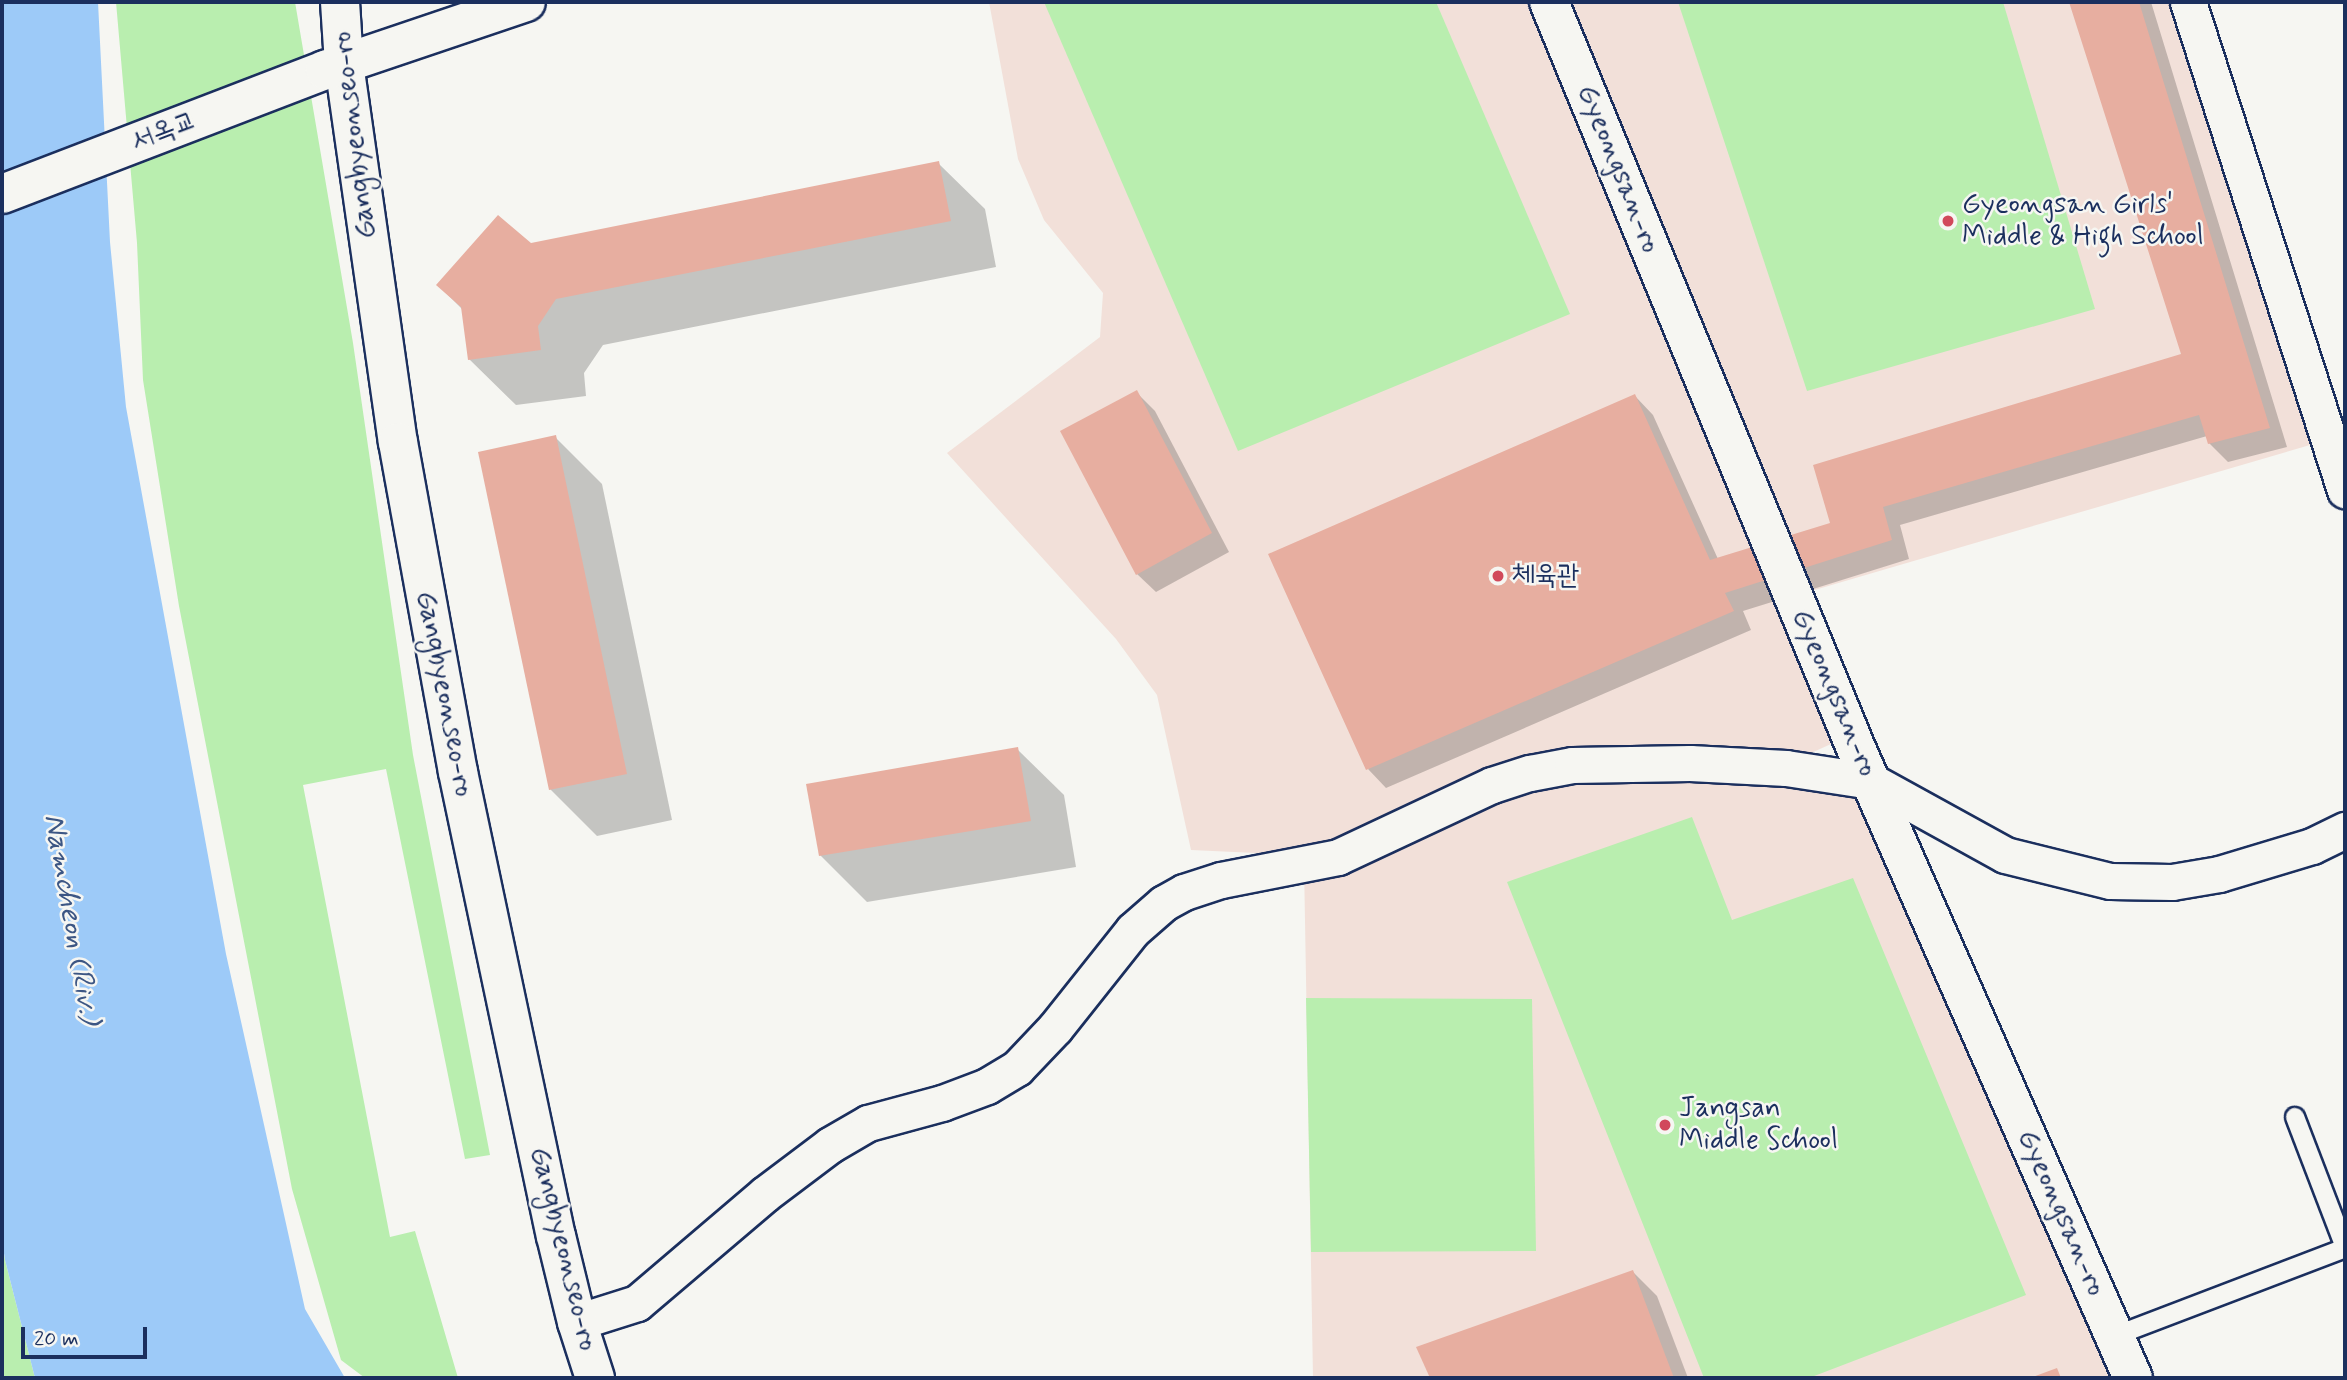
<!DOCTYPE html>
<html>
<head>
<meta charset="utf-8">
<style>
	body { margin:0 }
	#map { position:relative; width:2347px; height:1380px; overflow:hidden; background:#f6f6f2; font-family:Mynerve,"Poor Story",sans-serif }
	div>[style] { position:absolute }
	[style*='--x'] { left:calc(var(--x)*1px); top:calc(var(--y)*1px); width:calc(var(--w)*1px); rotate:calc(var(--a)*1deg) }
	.built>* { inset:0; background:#f2e0d9 }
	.green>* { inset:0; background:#b9eeaf }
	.water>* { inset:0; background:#9dcaf8 }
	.shadow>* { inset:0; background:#0003 }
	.building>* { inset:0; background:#e7aea0 }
	.roads { filter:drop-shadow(2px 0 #1b2f5e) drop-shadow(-2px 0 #1b2f5e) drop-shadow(0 2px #1b2f5e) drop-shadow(0 -2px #1b2f5e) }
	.lane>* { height:18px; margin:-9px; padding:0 9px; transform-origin:9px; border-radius:9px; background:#f6f6f2 }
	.street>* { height:35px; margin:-17.5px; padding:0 17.5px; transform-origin:17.5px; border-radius:17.5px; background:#f6f6f2 }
	.secondary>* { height:38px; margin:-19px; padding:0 19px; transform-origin:19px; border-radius:19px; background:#f6f6f2 }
	.dots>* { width:19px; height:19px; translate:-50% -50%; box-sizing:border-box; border:4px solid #f6f6f2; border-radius:50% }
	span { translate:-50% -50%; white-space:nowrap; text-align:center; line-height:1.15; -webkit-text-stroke:5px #f6f6f2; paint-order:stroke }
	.street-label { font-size:28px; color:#1b2f5e }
	.poi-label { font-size:28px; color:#1b2f5e }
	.left { translate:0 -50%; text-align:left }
	.water-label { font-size:30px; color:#3c5684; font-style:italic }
	.frame { position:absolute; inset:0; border:4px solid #1b2f5e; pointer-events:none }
	.scale { position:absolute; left:21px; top:1327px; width:126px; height:32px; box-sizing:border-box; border:4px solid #1b2f5e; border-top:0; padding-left:9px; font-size:21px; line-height:24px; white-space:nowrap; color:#1b2f5e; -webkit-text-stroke:5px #f6f6f2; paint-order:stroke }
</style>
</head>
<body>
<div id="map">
	<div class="built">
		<div style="clip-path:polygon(989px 2px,2188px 2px,2327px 440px,1794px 596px,1851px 735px,1780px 767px,1871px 781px,2133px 1378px,1313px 1378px,1304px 864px,1323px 856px,1191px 850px,1157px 695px,1116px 639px,947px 453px,1100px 337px,1103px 293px,1044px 220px,1018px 159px)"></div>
	</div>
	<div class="green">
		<div style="clip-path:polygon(116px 2px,295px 2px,353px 343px,413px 755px,490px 1155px,465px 1159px,386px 769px,303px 785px,390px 1237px,415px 1231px,458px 1378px,365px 1378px,341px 1360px,292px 1189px,179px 606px,143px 380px,137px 243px)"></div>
		<div style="clip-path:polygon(1044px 2px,1436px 2px,1570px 314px,1238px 451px)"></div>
		<div style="clip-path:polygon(1678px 2px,2003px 2px,2095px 309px,1807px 391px)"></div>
		<div style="clip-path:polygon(1692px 817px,1732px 920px,1853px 878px,2026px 1295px,1809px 1378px,1704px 1378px,1507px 882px)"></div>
		<div style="clip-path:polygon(1306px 998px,1532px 999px,1536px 1251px,1311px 1252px)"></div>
		<div style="clip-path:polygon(2px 1240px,5px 1260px,35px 1378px,2px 1378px)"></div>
	</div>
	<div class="water">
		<div style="clip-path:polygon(2px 2px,98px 2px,110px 242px,126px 407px,226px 954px,305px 1309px,345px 1378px,35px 1378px,5px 1260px,2px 1240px)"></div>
	</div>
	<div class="shadow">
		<div style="clip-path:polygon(2071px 2px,2151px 2px,2287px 447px,2228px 462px,2209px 443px,2207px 436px,1900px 525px,1909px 559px,1743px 611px,1751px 630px,1386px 788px,1368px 769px,1635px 396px,1653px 415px,1718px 559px,1832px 525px,2183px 355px)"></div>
		<div style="clip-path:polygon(938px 163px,985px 209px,996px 267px,603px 345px,584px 373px,586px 396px,516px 405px,469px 359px,463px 310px,438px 285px,530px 245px)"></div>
		<div style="clip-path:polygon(1136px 392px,1155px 411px,1229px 552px,1156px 592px,1137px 574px)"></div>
		<div style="clip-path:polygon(555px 437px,602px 484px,672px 820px,597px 836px,550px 789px)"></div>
		<div style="clip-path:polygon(1017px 749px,1064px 795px,1076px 867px,867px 902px,820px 855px)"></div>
		<div style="clip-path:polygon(1633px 1272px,1657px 1296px,1688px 1378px,1432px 1378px,1419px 1348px)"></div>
	</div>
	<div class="building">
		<div style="clip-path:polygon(2069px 2px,2139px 2px,2270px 428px,2208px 444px,2199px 415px,1883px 507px,1892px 540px,1725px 593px,1734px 611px,1366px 770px,1268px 554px,1635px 394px,1710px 560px,1830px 523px,1813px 465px,2181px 354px)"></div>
		<div style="clip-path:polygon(939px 161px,951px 221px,556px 299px,538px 326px,541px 350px,468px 360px,461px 307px,436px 285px,498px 215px,531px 243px)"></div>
		<div style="clip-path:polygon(1137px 390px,1212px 533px,1136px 575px,1060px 431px)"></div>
		<div style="clip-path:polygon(556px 435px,627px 774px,549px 790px,478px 452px)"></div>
		<div style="clip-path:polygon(1018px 747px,1031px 821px,819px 856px,806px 784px)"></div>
		<div style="clip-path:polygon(1633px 1270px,1674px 1378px,1430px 1378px,1416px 1347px)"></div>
		<div style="clip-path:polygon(2057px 1368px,2061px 1378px,2030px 1378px)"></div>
	</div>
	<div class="roads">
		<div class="lane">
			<div style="--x:2295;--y:1117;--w:139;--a:69"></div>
			<div style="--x:2115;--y:1336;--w:246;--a:-20.9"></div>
		</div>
		<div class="street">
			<div style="--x:2188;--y:2;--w:513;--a:72.17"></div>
			<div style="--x:577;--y:1322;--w:63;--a:-17.6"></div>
			<div style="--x:637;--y:1303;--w:168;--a:-40.4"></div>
			<div style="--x:765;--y:1194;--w:81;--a:-37"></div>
			<div style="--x:830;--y:1145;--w:44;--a:-30.1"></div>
			<div style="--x:868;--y:1123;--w:77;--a:-15.1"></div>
			<div style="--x:942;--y:1103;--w:48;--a:-20.7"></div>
			<div style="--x:987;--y:1086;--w:35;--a:-31"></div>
			<div style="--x:1017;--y:1068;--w:55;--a:-46.5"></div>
			<div style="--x:1055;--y:1028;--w:125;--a:-51.5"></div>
			<div style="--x:1133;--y:930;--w:41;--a:-41.1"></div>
			<div style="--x:1164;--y:903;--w:23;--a:-29"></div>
			<div style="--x:1184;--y:892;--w:39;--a:-18"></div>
			<div style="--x:1221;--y:880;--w:119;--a:-11.1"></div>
			<div style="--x:1338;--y:857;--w:170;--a:-25.1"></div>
			<div style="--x:1492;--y:785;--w:40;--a:-18"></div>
			<div style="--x:1530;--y:773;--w:43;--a:-10.8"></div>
			<div style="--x:1572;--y:765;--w:118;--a:-1"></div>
			<div style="--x:1690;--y:763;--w:96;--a:3"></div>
			<div style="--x:1786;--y:768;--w:86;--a:8.7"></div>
			<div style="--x:1871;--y:781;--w:153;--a:28.9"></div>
			<div style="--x:2005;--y:855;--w:108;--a:13.9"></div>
			<div style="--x:2110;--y:881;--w:62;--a:0.9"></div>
			<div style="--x:2172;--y:882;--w:48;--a:-9.7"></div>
			<div style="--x:2219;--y:874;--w:97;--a:-16.8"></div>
			<div style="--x:2312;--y:846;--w:37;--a:-26"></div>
		</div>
		<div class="secondary">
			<div style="--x:340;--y:2;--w:62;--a:86.3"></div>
			<div style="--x:344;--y:64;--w:382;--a:81.9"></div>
			<div style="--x:398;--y:442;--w:335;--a:79.7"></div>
			<div style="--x:458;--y:772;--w:474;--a:78.1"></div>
			<div style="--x:556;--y:1236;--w:89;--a:76.3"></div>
			<div style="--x:577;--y:1322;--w:59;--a:72.2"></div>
			<div style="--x:1549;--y:2;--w:804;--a:67.64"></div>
			<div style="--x:1855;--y:746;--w:690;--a:66.26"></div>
			<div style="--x:2;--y:194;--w:346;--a:-21"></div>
			<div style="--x:325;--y:70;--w:212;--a:-18.7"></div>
		</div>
	</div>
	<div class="dots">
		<div style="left:1948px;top:221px;background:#d1495b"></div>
		<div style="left:1498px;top:576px;background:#d1495b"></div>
		<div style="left:1665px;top:1125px;background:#d1495b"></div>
	</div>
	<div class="street-label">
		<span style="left:164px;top:132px;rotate:-21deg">서옥교</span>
		<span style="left:355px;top:135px;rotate:-97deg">Gangbyeonseo-ro</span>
		<span style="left:1618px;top:169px;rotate:68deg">Gyeongsan-ro</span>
		<span style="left:1834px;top:693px;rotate:67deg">Gyeongsan-ro</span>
		<span style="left:444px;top:694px;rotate:79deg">Gangbyeonseo-ro</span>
		<span style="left:2061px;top:1213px;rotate:66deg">Gyeongsan-ro</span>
		<span style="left:563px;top:1249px;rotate:76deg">Gangbyeonseo-ro</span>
	</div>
	<div class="poi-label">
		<span class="left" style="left:1962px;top:221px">Gyeongsan Girls'<br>Middle &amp; High School</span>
		<span class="left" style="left:1512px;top:576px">체육관</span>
		<span class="left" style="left:1679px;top:1125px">Jangsan<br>Middle School</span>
	</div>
	<div class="water-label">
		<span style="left:71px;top:919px;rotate:80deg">Namcheon (Riv.)</span>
	</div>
	<div class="frame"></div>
	<div class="scale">20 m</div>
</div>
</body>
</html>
